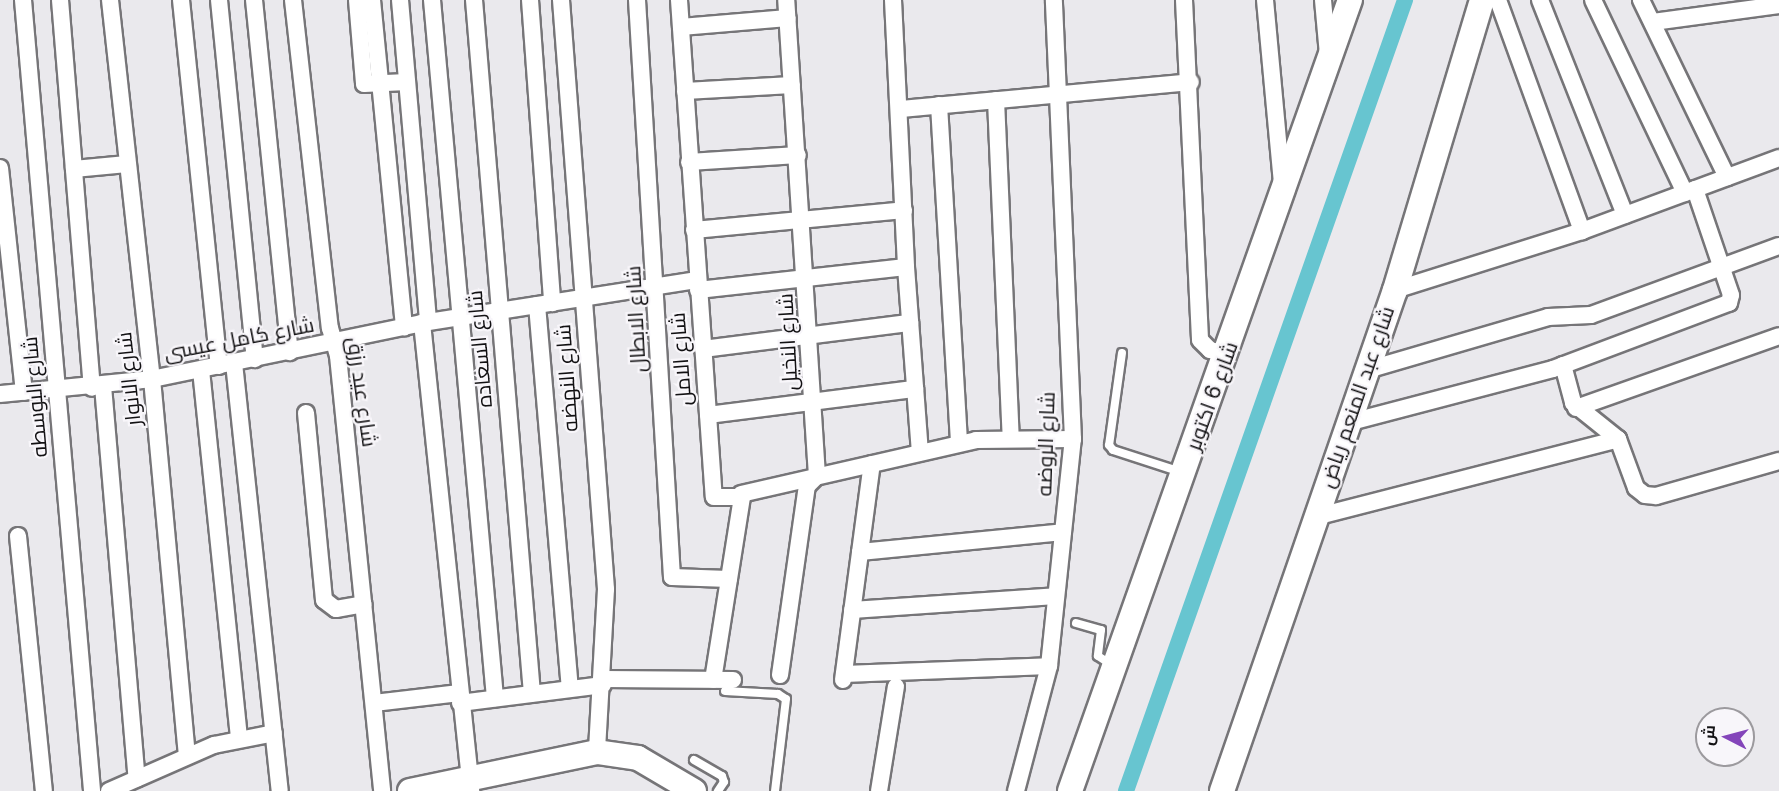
<!DOCTYPE html>
<html>
<head>
<meta charset="utf-8">
<style>
	body { margin:0 }
	#map { position:relative; width:1779px; height:791px; overflow:hidden; background:#eae9ed; font-family:Poppins,Cairo,sans-serif }
	div>[style] { position:absolute }
	[style*='--x'] { left:calc(var(--x)*1px); top:calc(var(--y)*1px); width:calc(var(--w)*1px); rotate:calc(var(--a)*1deg) }
	.canal>* { height:16px; margin:-8px; padding:0 8px; transform-origin:8px; border-radius:8px; background:#67c5d0 }
	.roads { filter:drop-shadow(2px 0 #767578) drop-shadow(-2px 0 #767578) drop-shadow(0 2px #767578) drop-shadow(0 -2px #767578) }
	.lane>* { height:8px; margin:-4px; padding:0 4px; transform-origin:4px; border-radius:4px; background:#fff }
	.street>* { height:16px; margin:-8px; padding:0 8px; transform-origin:8px; border-radius:8px; background:#fff }
	.secondary>* { height:24px; margin:-12px; padding:0 12px; transform-origin:12px; border-radius:12px; background:#fff }
	span { translate:-50% -50%; white-space:nowrap; text-align:center; line-height:1.15; -webkit-text-stroke:4.5px #f8f6fa; paint-order:stroke }
	.street-label { font-size:21px; color:#121113 }
	.north { position:absolute; left:1695px; top:707px; width:60px; height:60px; box-sizing:border-box; background:#f8f6fa; border:2px solid #9c9a9e; border-radius:50%; rotate:276deg; font-size:16px; font-weight:700; line-height:24px; text-align:center; color:#121113 }
	.north::after { content:''; display:block; margin:auto; width:21px; height:27px; background:#8445ba; clip-path:polygon(50% 0,100% 100%,50% 72%,0 100%) }
</style>
</head>
<body>
<div id="map">
	<div class="canal">
		<div style="--x:1126;--y:791;--w:839;--a:-70.57"></div>
	</div>
	<div class="roads">
		<div class="lane">
			<div style="--x:1122;--y:353;--w:93;--a:98"></div>
			<div style="--x:1109;--y:445;--w:6;--a:51"></div>
			<div style="--x:1113;--y:450;--w:71;--a:17.9"></div>
			<div style="--x:1076;--y:623;--w:26;--a:16"></div>
			<div style="--x:1101;--y:630;--w:26;--a:97"></div>
			<div style="--x:1098;--y:656;--w:17;--a:33"></div>
			<div style="--x:725;--y:691;--w:53;--a:3.2"></div>
			<div style="--x:778;--y:694;--w:9;--a:32"></div>
			<div style="--x:786;--y:699;--w:93;--a:96.8"></div>
			<div style="--x:694;--y:760;--w:32;--a:30"></div>
			<div style="--x:722;--y:776;--w:6;--a:72"></div>
			<div style="--x:724;--y:782;--w:11;--a:124"></div>
		</div>
		<div class="street">
			<div style="--x:23;--y:0;--w:794;--a:85.01"></div>
			<div style="--x:60;--y:0;--w:389;--a:85.3"></div>
			<div style="--x:110;--y:0;--w:381;--a:83.7"></div>
			<div style="--x:152;--y:379;--w:378;--a:84.7"></div>
			<div style="--x:181;--y:0;--w:368;--a:84.1"></div>
			<div style="--x:219;--y:0;--w:361;--a:84.3"></div>
			<div style="--x:254;--y:0;--w:354;--a:84.2"></div>
			<div style="--x:293;--y:0;--w:330;--a:83.6"></div>
			<div style="--x:330;--y:328;--w:29;--a:74"></div>
			<div style="--x:338;--y:356;--w:437;--a:84.2"></div>
			<div style="--x:357;--y:0;--w:84;--a:85.2"></div>
			<div style="--x:364;--y:84;--w:43;--a:-2.7"></div>
			<div style="--x:372;--y:0;--w:329;--a:84.4"></div>
			<div style="--x:400;--y:0;--w:323;--a:85"></div>
			<div style="--x:432;--y:0;--w:701;--a:84.84"></div>
			<div style="--x:474;--y:0;--w:696;--a:85.22"></div>
			<div style="--x:530;--y:0;--w:304;--a:85.8"></div>
			<div style="--x:561;--y:0;--w:591;--a:85.63"></div>
			<div style="--x:606;--y:589;--w:163;--a:93.2"></div>
			<div style="--x:637;--y:0;--w:578;--a:86.53"></div>
			<div style="--x:672;--y:577;--w:57;--a:2"></div>
			<div style="--x:679;--y:0;--w:498;--a:86"></div>
			<div style="--x:714;--y:497;--w:28;--a:0"></div>
			<div style="--x:742;--y:497;--w:185;--a:99"></div>
			<div style="--x:893;--y:0;--w:267;--a:87.2"></div>
			<div style="--x:906;--y:267;--w:186;--a:85.7"></div>
			<div style="--x:1184;--y:0;--w:340;--a:87.3"></div>
			<div style="--x:1200;--y:340;--w:14;--a:45"></div>
			<div style="--x:1210;--y:350;--w:17;--a:13"></div>
			<div style="--x:1265;--y:0;--w:186;--a:84.7"></div>
			<div style="--x:1323;--y:0;--w:55;--a:84.8"></div>
			<div style="--x:1498;--y:0;--w:246;--a:70"></div>
			<div style="--x:1540;--y:0;--w:231;--a:68.4"></div>
			<div style="--x:1593;--y:0;--w:214;--a:64.5"></div>
			<div style="--x:1641;--y:0;--w:197;--a:64.1"></div>
			<div style="--x:1653;--y:22;--w:127;--a:-7.7"></div>
			<div style="--x:681;--y:27;--w:107;--a:-4.8"></div>
			<div style="--x:685;--y:91;--w:107;--a:-3.2"></div>
			<div style="--x:996;--y:100;--w:339;--a:87.5"></div>
			<div style="--x:939;--y:105;--w:339;--a:86.6"></div>
			<div style="--x:901;--y:109;--w:291;--a:-5.3"></div>
			<div style="--x:689;--y:162;--w:109;--a:-3.7"></div>
			<div style="--x:0;--y:168;--w:225;--a:83.9"></div>
			<div style="--x:74;--y:169;--w:53;--a:-5.4"></div>
			<div style="--x:694;--y:230;--w:211;--a:-5.4"></div>
			<div style="--x:698;--y:290;--w:209;--a:-6.3"></div>
			<div style="--x:1395;--y:290;--w:196;--a:-17.5"></div>
			<div style="--x:1582;--y:231;--w:210;--a:-20.3"></div>
			<div style="--x:537;--y:305;--w:385;--a:85.1"></div>
			<div style="--x:422;--y:323;--w:471;--a:84"></div>
			<div style="--x:703;--y:349;--w:209;--a:-7.2"></div>
			<div style="--x:234;--y:363;--w:430;--a:83.9"></div>
			<div style="--x:1563;--y:365;--w:39;--a:75"></div>
			<div style="--x:1573;--y:403;--w:58;--a:38.7"></div>
			<div style="--x:1618;--y:439;--w:52;--a:69.8"></div>
			<div style="--x:1636;--y:488;--w:11;--a:38"></div>
			<div style="--x:1645;--y:495;--w:11;--a:5"></div>
			<div style="--x:1656;--y:496;--w:128;--a:-15.9"></div>
			<div style="--x:201;--y:370;--w:371;--a:84.1"></div>
			<div style="--x:1367;--y:370;--w:189;--a:-16.3"></div>
			<div style="--x:1548;--y:317;--w:43;--a:-2.7"></div>
			<div style="--x:1591;--y:315;--w:200;--a:-20.2"></div>
			<div style="--x:103;--y:386;--w:394;--a:85.1"></div>
			<div style="--x:0;--y:394;--w:153;--a:-5.6"></div>
			<div style="--x:152;--y:379;--w:276;--a:-11.7"></div>
			<div style="--x:422;--y:323;--w:279;--a:-8.9"></div>
			<div style="--x:1576;--y:408;--w:215;--a:-19.5"></div>
			<div style="--x:306;--y:413;--w:188;--a:84.5"></div>
			<div style="--x:324;--y:600;--w:15;--a:37"></div>
			<div style="--x:336;--y:609;--w:28;--a:-10"></div>
			<div style="--x:708;--y:415;--w:209;--a:-7.2"></div>
			<div style="--x:1347;--y:423;--w:213;--a:-14.7"></div>
			<div style="--x:1553;--y:369;--w:188;--a:-20.6"></div>
			<div style="--x:1729;--y:303;--w:8;--a:-76"></div>
			<div style="--x:1731;--y:295;--w:112;--a:-108.8"></div>
			<div style="--x:741;--y:494;--w:241;--a:-12.9"></div>
			<div style="--x:976;--y:440;--w:97;--a:-0.6"></div>
			<div style="--x:1315;--y:517;--w:313;--a:-14.4"></div>
			<div style="--x:18;--y:536;--w:256;--a:84.2"></div>
			<div style="--x:860;--y:552;--w:204;--a:-5.6"></div>
			<div style="--x:852;--y:610;--w:204;--a:-3.9"></div>
			<div style="--x:844;--y:674;--w:205;--a:-2.2"></div>
			<div style="--x:780;--y:675;--w:191;--a:-81.9"></div>
			<div style="--x:807;--y:486;--w:14;--a:-45"></div>
			<div style="--x:817;--y:476;--w:477;--a:-93.7"></div>
			<div style="--x:604;--y:679;--w:129;--a:0.4"></div>
			<div style="--x:843;--y:680;--w:218;--a:-82.4"></div>
			<div style="--x:374;--y:703;--w:86;--a:-6.7"></div>
			<div style="--x:460;--y:703;--w:144;--a:-7.2"></div>
			<div style="--x:109;--y:791;--w:115;--a:-23.7"></div>
			<div style="--x:214;--y:745;--w:61;--a:-11.3"></div>
			<div style="--x:879;--y:791;--w:106;--a:-80.8"></div>
			<div style="--x:1016;--y:791;--w:129;--a:-75.2"></div>
			<div style="--x:1049;--y:666;--w:228;--a:-84"></div>
			<div style="--x:1073;--y:439;--w:439;--a:-92.5"></div>
		</div>
		<div class="secondary">
			<div style="--x:410;--y:791;--w:191;--a:-11.8"></div>
			<div style="--x:597;--y:752;--w:41;--a:8.3"></div>
			<div style="--x:638;--y:758;--w:65;--a:30.5"></div>
			<div style="--x:1070;--y:791;--w:839;--a:-70.51"></div>
			<div style="--x:1222;--y:791;--w:530;--a:-70.95"></div>
			<div style="--x:1395;--y:290;--w:303;--a:-73.3"></div>
		</div>
	</div>
	<div class="street-label">
		<span style="left:636px;top:319px;rotate:-93deg">شارع الابطال</span>
		<span style="left:239px;top:339px;rotate:-11deg">شارع كامل عيسى</span>
		<span style="left:788px;top:342px;rotate:-93deg">شارع النخيل</span>
		<span style="left:480px;top:349px;rotate:-95deg">شارع السعاده</span>
		<span style="left:681px;top:359px;rotate:-94deg">شارع الامل</span>
		<span style="left:567px;top:378px;rotate:-94deg">شارع النهضه</span>
		<span style="left:129px;top:379px;rotate:-96deg">شارع الانوار</span>
		<span style="left:362px;top:392px;rotate:82deg">شارع عيد رزق</span>
		<span style="left:1212px;top:396px;rotate:-70deg">شارع 6 اكتوبر</span>
		<span style="left:35px;top:397px;rotate:-95deg">شارع البوسطه</span>
		<span style="left:1357px;top:397px;rotate:-71deg">شارع عبد المنعم رياض</span>
		<span style="left:1046px;top:444px;rotate:-88deg">شارع الروضه</span>
	</div>
	<div class="north">ش</div>
</div>
</body>
</html>
